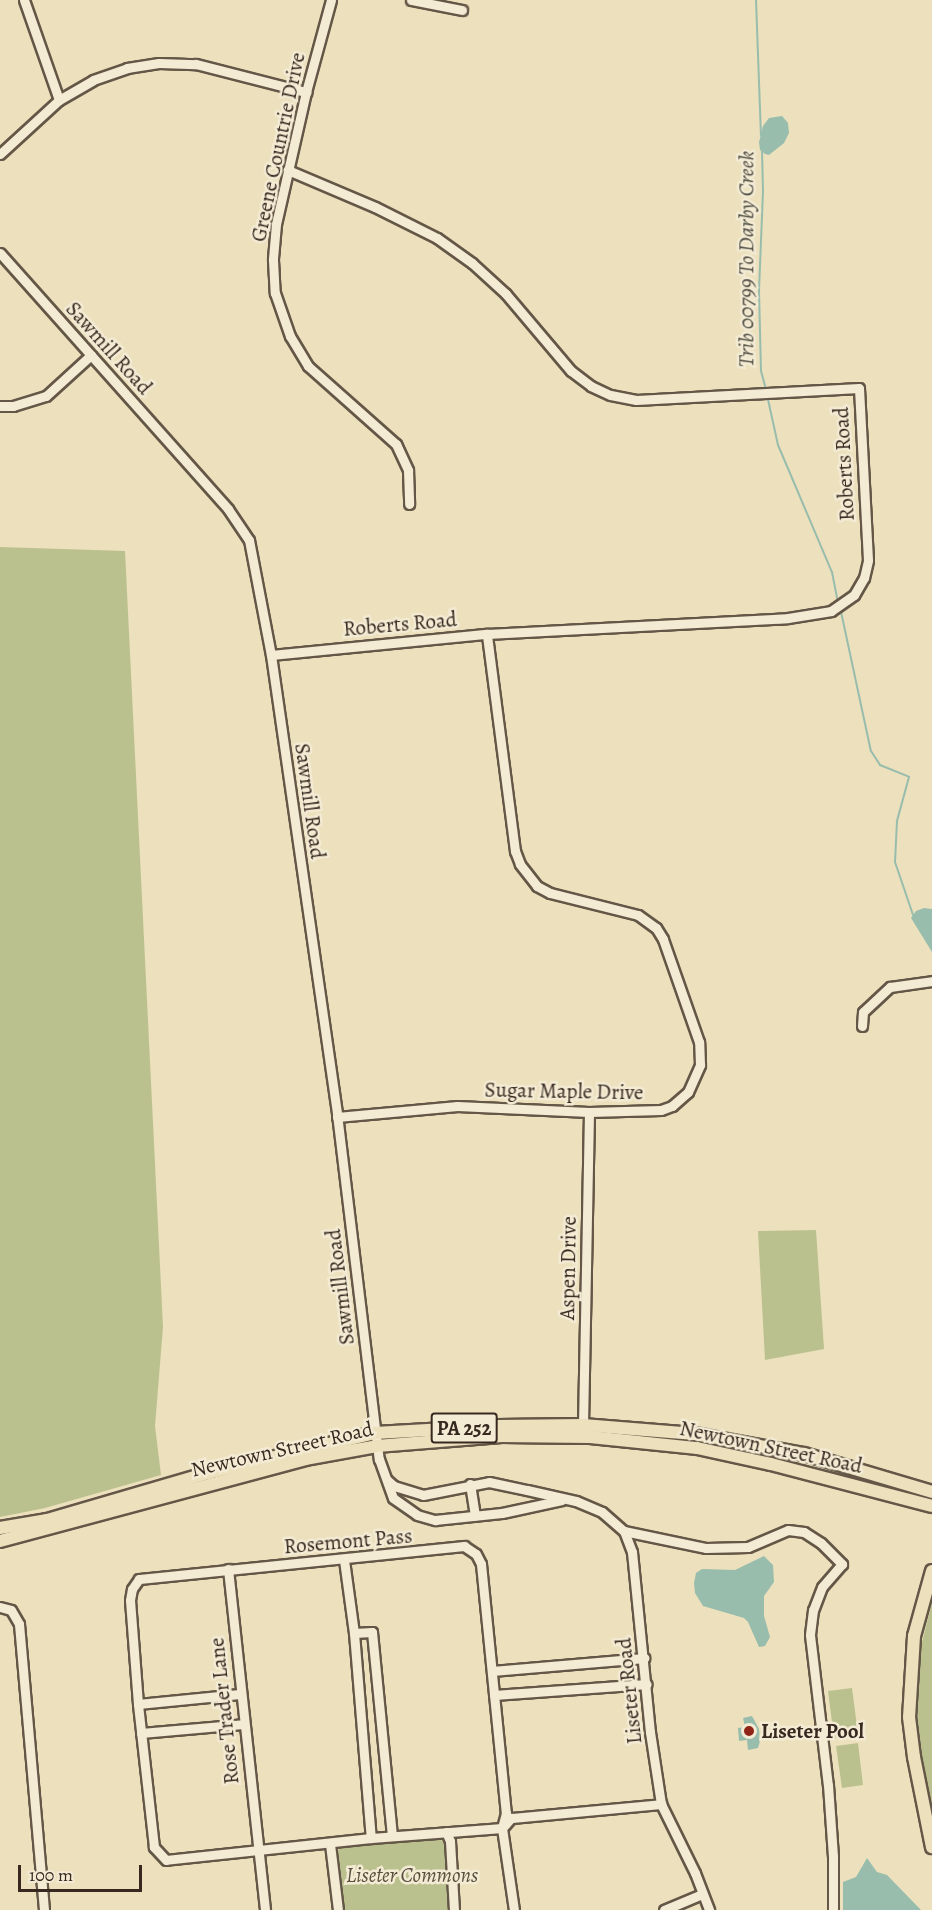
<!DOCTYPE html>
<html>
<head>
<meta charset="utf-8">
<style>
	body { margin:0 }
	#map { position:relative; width:932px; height:1910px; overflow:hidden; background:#ece0bd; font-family:Alegreya,serif }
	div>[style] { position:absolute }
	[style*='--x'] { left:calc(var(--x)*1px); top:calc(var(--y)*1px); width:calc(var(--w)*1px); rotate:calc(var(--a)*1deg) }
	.green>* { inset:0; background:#bbc18e }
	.water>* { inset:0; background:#99bdad }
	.stream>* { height:2px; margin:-1px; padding:0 1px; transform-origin:1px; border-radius:1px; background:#99bdad }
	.roads { filter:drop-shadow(2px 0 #655747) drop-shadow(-2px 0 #655747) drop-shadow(0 2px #655747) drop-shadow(0 -2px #655747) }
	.minor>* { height:9px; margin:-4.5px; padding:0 4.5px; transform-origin:4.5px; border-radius:4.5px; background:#f3ebd4 }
	.major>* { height:12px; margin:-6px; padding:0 6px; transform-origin:6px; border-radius:6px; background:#ece0bd }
	.dots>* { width:16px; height:16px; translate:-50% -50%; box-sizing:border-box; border:3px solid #f3ebd4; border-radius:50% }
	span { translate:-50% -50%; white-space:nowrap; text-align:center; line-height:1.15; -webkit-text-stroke:5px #f3ebd4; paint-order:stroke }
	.shield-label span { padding:2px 4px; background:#f3ebd4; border:2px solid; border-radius:4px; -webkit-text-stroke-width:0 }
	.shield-label { font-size:20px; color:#382920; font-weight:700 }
	.street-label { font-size:21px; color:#382920 }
	.poi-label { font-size:21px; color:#382920; font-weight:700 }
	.left { translate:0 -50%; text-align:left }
	.park-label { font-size:21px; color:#594f3c; font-style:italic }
	.water-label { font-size:22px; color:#504e43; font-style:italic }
	.scale { position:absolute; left:18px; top:1865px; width:124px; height:27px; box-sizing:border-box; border:3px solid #382920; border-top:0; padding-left:8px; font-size:18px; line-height:21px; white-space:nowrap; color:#382920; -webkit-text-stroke:4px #f3ebd4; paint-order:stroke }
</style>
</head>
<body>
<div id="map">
	<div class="green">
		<div style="clip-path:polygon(0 547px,125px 551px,163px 1327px,155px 1426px,161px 1475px,45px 1508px,0 1517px)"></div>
		<div style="clip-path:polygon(816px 1230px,824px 1349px,765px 1360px,758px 1231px)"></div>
		<div style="clip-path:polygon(932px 1603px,932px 1814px,914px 1732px,921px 1646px)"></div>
		<div style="clip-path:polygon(852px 1688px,858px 1734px,834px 1738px,828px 1691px)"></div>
		<div style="clip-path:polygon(858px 1743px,863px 1785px,842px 1788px,836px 1746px)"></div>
		<div style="clip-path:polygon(426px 1838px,441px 1840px,445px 1845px,450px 1910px,342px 1910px,336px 1853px,339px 1849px,344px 1846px)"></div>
	</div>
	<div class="water">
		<div style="clip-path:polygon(782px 116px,788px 123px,789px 133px,784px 143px,769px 155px,765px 154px,760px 150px,759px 142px,763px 126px,769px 118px)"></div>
		<div style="clip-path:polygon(924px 908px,932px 909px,932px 952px,911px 918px,916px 911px)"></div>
		<div style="clip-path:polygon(764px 1556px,773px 1565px,774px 1582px,764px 1596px,764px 1616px,770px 1637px,765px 1646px,759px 1647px,748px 1622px,744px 1618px,703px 1606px,695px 1593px,694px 1583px,696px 1573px,702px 1569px,735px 1570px)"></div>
		<div style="clip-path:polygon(752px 1716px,759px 1729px,760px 1741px,758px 1748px,748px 1750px,747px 1740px,739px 1741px,738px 1728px,745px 1727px,743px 1718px)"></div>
		<div style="clip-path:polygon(867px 1858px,877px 1872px,887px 1875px,921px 1910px,843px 1910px,843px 1882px,856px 1877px)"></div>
	</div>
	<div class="stream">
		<div style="--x:756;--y:0;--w:135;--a:87.9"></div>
		<div style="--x:762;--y:150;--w:41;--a:88.6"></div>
		<div style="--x:763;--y:191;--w:99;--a:92.3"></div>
		<div style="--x:759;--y:290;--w:81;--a:88.6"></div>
		<div style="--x:761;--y:371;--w:20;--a:75"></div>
		<div style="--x:767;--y:395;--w:51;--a:77.6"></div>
		<div style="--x:778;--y:445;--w:138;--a:67"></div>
		<div style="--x:832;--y:572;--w:31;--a:79"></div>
		<div style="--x:840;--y:607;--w:147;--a:77.9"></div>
		<div style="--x:871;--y:751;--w:17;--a:57"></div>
		<div style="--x:880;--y:765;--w:31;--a:22"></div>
		<div style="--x:909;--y:777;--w:46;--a:105.3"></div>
		<div style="--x:897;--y:821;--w:41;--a:92.8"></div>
		<div style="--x:895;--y:862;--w:56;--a:71.2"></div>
	</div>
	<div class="roads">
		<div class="minor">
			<div style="--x:24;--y:0;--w:106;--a:70.7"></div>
			<div style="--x:331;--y:0;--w:95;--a:105.2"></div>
			<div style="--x:306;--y:92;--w:135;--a:102.8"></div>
			<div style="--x:276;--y:224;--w:36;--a:95"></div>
			<div style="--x:273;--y:260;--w:33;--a:87"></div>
			<div style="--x:275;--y:293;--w:46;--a:70.8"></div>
			<div style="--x:290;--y:336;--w:35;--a:59"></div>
			<div style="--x:308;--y:366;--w:118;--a:41.6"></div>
			<div style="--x:396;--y:444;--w:29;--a:65"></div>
			<div style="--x:408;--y:470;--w:34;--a:88"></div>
			<div style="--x:411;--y:0;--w:52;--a:11.1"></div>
			<div style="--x:0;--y:154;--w:80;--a:-42.5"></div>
			<div style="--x:59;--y:100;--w:39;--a:-30"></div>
			<div style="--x:93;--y:80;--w:36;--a:-19"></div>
			<div style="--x:127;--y:68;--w:32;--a:-9"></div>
			<div style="--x:159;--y:63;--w:37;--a:2"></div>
			<div style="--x:196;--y:64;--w:114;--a:14.3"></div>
			<div style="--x:0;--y:253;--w:343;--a:48.3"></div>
			<div style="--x:228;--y:509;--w:37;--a:56"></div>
			<div style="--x:249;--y:540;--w:117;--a:79.2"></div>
			<div style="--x:271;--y:655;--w:464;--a:81.8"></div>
			<div style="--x:337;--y:1114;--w:348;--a:83.1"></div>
			<div style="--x:379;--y:1459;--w:41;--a:70.3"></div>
			<div style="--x:393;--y:1498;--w:29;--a:35"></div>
			<div style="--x:417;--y:1515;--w:19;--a:16"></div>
			<div style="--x:435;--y:1520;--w:67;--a:-6"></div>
			<div style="--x:502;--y:1513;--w:61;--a:-12.2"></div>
			<div style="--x:0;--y:406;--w:13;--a:0"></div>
			<div style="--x:13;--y:406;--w:34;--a:-17"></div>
			<div style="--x:46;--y:396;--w:61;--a:-42.3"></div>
			<div style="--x:271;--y:655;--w:217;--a:-5.6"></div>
			<div style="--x:487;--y:634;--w:301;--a:-3"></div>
			<div style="--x:788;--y:618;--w:44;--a:-9.2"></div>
			<div style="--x:831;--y:611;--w:28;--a:-35"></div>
			<div style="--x:854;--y:595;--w:20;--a:-60"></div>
			<div style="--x:864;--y:578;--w:18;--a:-77"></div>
			<div style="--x:868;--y:560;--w:172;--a:-93"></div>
			<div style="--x:859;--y:388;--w:223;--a:176.9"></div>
			<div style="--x:636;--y:400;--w:26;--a:-169"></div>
			<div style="--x:610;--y:395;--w:21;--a:-155"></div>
			<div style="--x:591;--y:386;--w:25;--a:-143"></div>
			<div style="--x:571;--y:371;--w:101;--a:-130.2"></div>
			<div style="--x:506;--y:294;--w:46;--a:-137.6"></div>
			<div style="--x:472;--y:263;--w:43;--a:-144.5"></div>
			<div style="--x:437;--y:238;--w:69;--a:-153.4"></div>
			<div style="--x:375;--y:207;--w:95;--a:-157"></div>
			<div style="--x:862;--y:1026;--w:14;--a:-86"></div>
			<div style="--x:863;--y:1012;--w:37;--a:-43"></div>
			<div style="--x:890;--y:987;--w:42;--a:-8.1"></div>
			<div style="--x:337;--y:1117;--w:121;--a:-5.2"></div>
			<div style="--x:457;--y:1106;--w:132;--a:2.6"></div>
			<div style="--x:589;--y:1112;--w:72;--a:-1.6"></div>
			<div style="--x:661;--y:1110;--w:12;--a:-20"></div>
			<div style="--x:672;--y:1106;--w:21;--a:-41"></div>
			<div style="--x:688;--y:1092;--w:30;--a:-66"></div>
			<div style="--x:700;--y:1065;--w:23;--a:-92"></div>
			<div style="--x:699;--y:1042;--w:109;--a:-109.3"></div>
			<div style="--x:663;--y:939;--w:13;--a:-122"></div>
			<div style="--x:656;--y:928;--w:22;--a:-144"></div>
			<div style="--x:638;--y:915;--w:91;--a:-166"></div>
			<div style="--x:550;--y:893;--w:15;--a:-152"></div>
			<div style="--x:537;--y:886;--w:28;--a:-128"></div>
			<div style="--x:520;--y:864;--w:14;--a:-111"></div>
			<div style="--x:515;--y:851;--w:219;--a:-97.4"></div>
			<div style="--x:583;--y:1425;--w:313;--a:-88.9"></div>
			<div style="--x:387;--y:1480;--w:9;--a:41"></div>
			<div style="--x:394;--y:1486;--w:30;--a:17"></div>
			<div style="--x:423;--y:1495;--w:67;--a:-11.1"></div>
			<div style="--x:489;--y:1482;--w:39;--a:12"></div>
			<div style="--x:527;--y:1490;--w:50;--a:12.7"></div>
			<div style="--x:576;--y:1501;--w:28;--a:23"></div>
			<div style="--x:602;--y:1512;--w:29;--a:41"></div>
			<div style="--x:624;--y:1531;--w:22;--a:69"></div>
			<div style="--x:632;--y:1552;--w:181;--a:84.3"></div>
			<div style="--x:650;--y:1732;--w:73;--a:81.3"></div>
			<div style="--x:661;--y:1804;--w:77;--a:63.8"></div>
			<div style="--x:695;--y:1873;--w:40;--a:69"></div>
			<div style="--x:470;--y:1484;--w:32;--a:81"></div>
			<div style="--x:624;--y:1531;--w:84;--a:11.7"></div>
			<div style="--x:706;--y:1548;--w:42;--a:-1.4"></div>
			<div style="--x:748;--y:1547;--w:43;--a:-23"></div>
			<div style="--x:788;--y:1530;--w:16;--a:7"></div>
			<div style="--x:804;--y:1532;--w:20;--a:33"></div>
			<div style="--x:821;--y:1543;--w:30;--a:45"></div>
			<div style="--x:842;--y:1564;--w:30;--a:131"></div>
			<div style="--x:822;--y:1587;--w:25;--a:111"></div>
			<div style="--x:813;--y:1610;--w:25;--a:97"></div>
			<div style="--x:810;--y:1635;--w:151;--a:83.2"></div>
			<div style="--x:828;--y:1785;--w:72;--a:86"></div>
			<div style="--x:833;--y:1857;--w:53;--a:90"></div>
			<div style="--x:464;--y:1546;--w:14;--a:34"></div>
			<div style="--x:476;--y:1554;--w:11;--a:63"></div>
			<div style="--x:481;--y:1564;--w:250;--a:84.3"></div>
			<div style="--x:506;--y:1813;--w:16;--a:105"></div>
			<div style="--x:502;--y:1828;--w:131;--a:175.6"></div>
			<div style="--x:371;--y:1838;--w:206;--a:173.9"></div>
			<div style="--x:166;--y:1860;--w:18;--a:-133"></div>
			<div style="--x:154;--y:1847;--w:144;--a:-96.4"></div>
			<div style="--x:138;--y:1704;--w:104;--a:-94.4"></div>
			<div style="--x:130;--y:1600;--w:11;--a:-80"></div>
			<div style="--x:132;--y:1589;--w:12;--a:-55"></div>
			<div style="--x:139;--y:1579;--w:327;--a:-5.8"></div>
			<div style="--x:344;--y:1560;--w:74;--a:82.2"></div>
			<div style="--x:354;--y:1633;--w:206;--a:85.3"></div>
			<div style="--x:228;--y:1569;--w:343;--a:83.8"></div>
			<div style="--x:0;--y:1607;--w:11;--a:15"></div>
			<div style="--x:11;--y:1610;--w:16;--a:60"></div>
			<div style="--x:19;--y:1624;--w:287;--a:85"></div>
			<div style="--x:354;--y:1633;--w:18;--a:-3"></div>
			<div style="--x:372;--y:1632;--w:205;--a:84.4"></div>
			<div style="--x:492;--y:1671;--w:153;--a:-4.9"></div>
			<div style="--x:494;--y:1695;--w:153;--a:-4.1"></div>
			<div style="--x:138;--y:1704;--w:102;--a:-5.6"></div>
			<div style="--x:141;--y:1733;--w:102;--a:-5"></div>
			<div style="--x:504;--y:1826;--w:11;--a:-49"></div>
			<div style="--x:511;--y:1818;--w:151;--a:-5.3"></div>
			<div style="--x:502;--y:1828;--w:83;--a:81.7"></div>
			<div style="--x:446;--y:1832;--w:10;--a:66"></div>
			<div style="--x:450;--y:1841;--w:69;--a:86.7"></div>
			<div style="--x:330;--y:1844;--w:66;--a:83.1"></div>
			<div style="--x:664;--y:1910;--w:41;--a:-22.8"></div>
		</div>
		<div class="major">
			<div style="--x:0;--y:1528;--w:48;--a:-9.7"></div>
			<div style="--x:47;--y:1520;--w:168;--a:-16.3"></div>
			<div style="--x:208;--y:1473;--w:172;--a:-13.5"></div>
			<div style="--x:375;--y:1433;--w:123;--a:-3.3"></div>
			<div style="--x:498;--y:1426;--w:85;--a:-0.7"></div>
			<div style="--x:583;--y:1425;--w:112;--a:4.6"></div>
			<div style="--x:695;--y:1434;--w:111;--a:10.4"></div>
			<div style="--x:804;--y:1454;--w:134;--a:16.5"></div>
			<div style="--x:0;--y:1541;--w:316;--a:-15"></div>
			<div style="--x:305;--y:1459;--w:73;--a:-10.2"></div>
			<div style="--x:377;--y:1446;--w:125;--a:-4.6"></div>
			<div style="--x:502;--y:1436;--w:88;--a:0.7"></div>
			<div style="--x:590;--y:1437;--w:108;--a:5.9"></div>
			<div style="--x:697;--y:1448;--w:76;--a:12.2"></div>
			<div style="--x:771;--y:1464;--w:166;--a:14.6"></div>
			<div style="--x:932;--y:1571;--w:67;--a:105.5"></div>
			<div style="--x:914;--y:1636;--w:81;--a:93.5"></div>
			<div style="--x:909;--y:1717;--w:40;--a:82.9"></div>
			<div style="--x:914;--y:1757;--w:92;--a:78.7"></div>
		</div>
	</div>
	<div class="dots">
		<div style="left:749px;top:1731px;background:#8f2418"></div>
	</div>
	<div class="shield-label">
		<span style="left:464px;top:1428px">PA 252</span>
	</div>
	<div class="street-label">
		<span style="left:278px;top:147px;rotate:-78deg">Greene Countrie Drive</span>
		<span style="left:109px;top:348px;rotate:48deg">Sawmill Road</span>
		<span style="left:844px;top:464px;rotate:-93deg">Roberts Road</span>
		<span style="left:400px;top:624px;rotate:-5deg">Roberts Road</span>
		<span style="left:310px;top:801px;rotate:82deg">Sawmill Road</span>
		<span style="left:564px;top:1091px;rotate:1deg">Sugar Maple Drive</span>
		<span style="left:568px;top:1268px;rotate:-89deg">Aspen Drive</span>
		<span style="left:340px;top:1287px;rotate:-97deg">Sawmill Road</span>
		<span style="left:771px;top:1447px;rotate:12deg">Newtown Street Road</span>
		<span style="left:282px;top:1449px;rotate:-13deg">Newtown Street Road</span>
		<span style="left:348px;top:1541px;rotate:-5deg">Rosemont Pass</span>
		<span style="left:629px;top:1691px;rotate:-96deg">Liseter Road</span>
		<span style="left:224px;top:1711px;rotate:-96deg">Rose Trader Lane</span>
	</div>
	<div class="poi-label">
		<span class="left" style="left:761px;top:1731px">Liseter Pool</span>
	</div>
	<div class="park-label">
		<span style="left:412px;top:1875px">Liseter Commons</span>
	</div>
	<div class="water-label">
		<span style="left:747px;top:259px;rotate:-90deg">Trib 00799 To Darby Creek</span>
	</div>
	<div class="scale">100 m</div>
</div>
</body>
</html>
